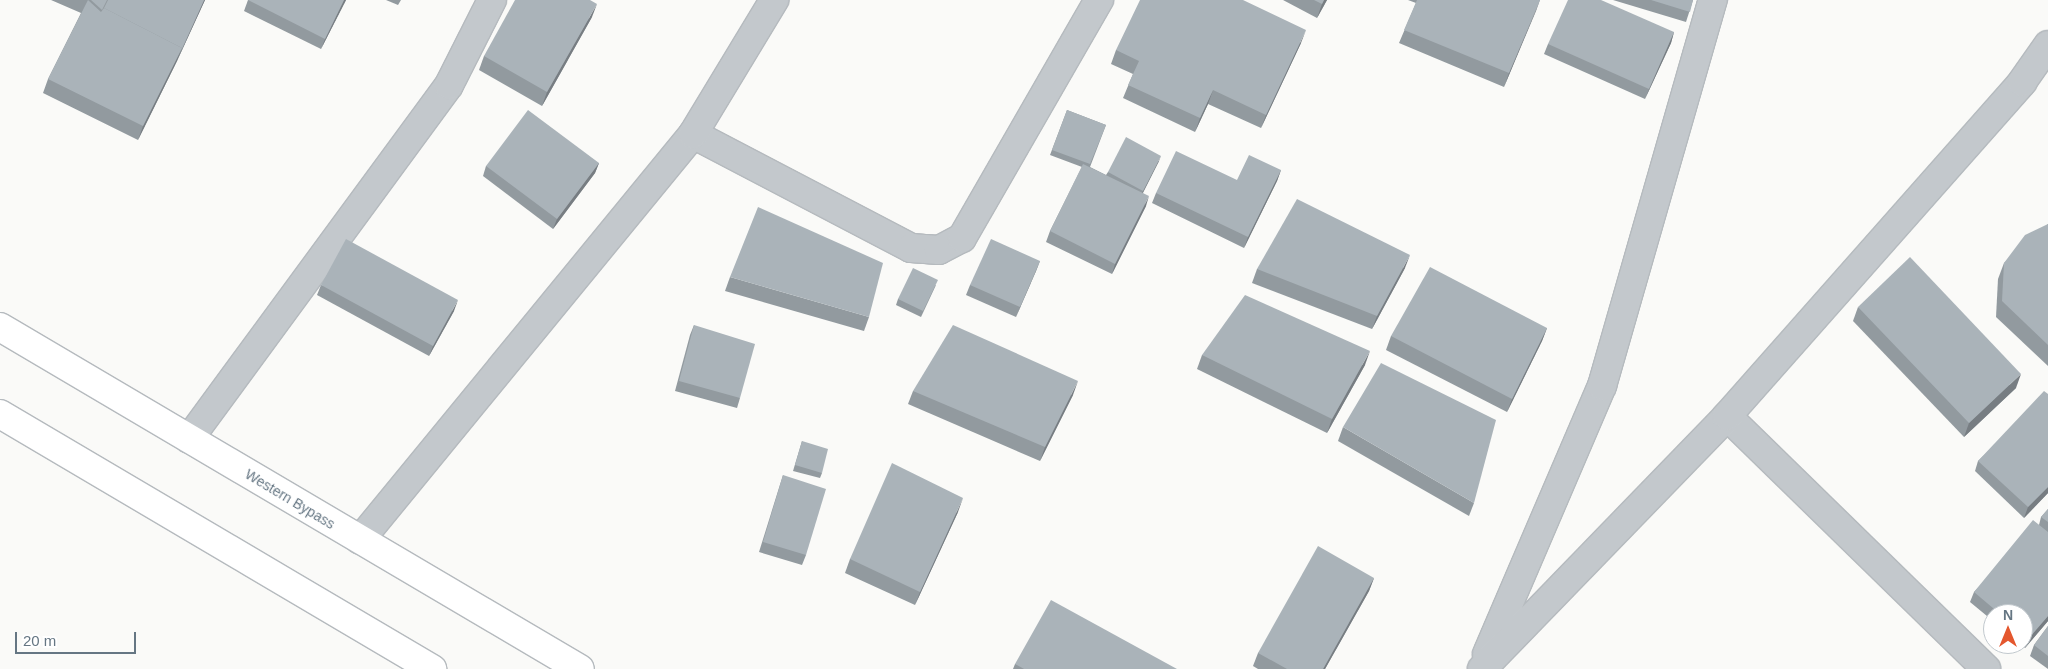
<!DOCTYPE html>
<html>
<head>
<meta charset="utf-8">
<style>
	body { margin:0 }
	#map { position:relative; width:2048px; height:669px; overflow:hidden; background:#fafaf8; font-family:Helvetica,sans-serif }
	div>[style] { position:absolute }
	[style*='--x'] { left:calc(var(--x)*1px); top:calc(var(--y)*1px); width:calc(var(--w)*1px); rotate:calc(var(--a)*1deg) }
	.roads { filter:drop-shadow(1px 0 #b5babe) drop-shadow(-1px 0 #b5babe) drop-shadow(0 1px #b5babe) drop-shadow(0 -1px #b5babe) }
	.street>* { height:28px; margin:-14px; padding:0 14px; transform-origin:14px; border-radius:14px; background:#c3c8cc }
	.primary>* { height:28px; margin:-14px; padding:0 14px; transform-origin:14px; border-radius:14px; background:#fff }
	.wall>* { inset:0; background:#929a9f }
	.shaded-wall>* { inset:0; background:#777d82 }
	.building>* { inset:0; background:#aab3b9 }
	span { translate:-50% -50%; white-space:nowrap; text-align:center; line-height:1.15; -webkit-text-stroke:5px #fff; paint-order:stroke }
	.street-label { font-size:14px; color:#657683 }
	.north { position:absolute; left:1983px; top:604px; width:50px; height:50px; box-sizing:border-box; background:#fff; border:1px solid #c1c8cd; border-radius:50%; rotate:0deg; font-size:14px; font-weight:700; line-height:20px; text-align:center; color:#657683 }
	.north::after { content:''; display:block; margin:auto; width:18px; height:22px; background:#e4572e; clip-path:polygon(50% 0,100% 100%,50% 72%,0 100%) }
	.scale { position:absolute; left:15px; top:632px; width:121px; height:22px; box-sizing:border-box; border:2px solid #657683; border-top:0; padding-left:6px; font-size:15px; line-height:18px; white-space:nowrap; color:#657683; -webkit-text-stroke:4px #fff; paint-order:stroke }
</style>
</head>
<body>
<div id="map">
	<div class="roads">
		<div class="street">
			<div style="--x:693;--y:134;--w:246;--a:27.6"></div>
			<div style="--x:911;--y:248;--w:28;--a:4"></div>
			<div style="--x:939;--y:250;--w:26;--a:-28"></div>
			<div style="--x:962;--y:238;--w:275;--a:-60.1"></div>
			<div style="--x:1727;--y:416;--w:362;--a:44.3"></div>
			<div style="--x:189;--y:439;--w:439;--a:-53.7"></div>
			<div style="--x:449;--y:85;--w:95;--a:-63.2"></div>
			<div style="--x:360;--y:540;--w:525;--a:-50.64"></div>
			<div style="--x:693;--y:134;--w:157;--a:-58.8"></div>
			<div style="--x:1487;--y:654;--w:292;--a:-66.8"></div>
			<div style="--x:1602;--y:386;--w:402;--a:-74"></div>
			<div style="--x:1482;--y:669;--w:352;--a:-45.9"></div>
			<div style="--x:1727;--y:416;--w:446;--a:-48.5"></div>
			<div style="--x:2022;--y:82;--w:45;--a:-54.9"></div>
		</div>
		<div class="primary">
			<div style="--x:0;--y:327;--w:673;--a:30.53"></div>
			<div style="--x:0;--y:414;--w:502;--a:30.55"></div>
		</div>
	</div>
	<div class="wall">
		<div style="clip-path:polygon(51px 0,205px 0,177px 61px,138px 140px,43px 93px,48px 79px,81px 13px)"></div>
		<div style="clip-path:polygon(248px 0,346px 0,321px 49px,244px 11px)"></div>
		<div style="clip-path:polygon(386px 0,401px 0,398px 5px)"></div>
		<div style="clip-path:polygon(1283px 0,1327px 0,1317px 18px)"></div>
		<div style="clip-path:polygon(1408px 0,1540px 0,1504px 87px,1399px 43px,1416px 3px)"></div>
		<div style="clip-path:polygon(1613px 0,1693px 0,1686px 22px)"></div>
		<div style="clip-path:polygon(592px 17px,542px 106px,479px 70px,484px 56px)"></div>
		<div style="clip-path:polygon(1674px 32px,1671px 43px,1645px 99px,1544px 54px,1548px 44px)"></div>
		<div style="clip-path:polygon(1301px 43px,1261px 128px,1208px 104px,1195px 132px,1123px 98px,1133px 74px,1111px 64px,1116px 50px)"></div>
		<div style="clip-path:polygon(1067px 110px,1106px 125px,1090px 167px,1106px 175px,1108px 172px,1159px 161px,1143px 193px,1146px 206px,1112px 274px,1046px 242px,1050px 231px,1082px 167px,1050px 155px)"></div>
		<div style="clip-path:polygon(599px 163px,595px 173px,553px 229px,483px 176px,486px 166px)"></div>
		<div style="clip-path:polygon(1281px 170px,1277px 181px,1244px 248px,1152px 203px,1156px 193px,1237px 180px)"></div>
		<div style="clip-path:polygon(2048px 224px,2048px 366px,1996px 317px,1998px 279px,2004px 263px)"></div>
		<div style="clip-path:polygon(1040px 261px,1036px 271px,1016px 317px,966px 295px,970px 285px)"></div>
		<div style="clip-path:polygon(1405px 268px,1372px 329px,1252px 283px,1257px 269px)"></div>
		<div style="clip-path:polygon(730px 277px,869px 317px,864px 331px,725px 291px)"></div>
		<div style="clip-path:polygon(321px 285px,454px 311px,429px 356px,317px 295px)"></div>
		<div style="clip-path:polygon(936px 285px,921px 317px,896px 305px,898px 299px)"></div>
		<div style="clip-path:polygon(1858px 307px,2016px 388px,1964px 437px,1853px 321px)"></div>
		<div style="clip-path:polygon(694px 325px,740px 398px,737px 408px,675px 391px,690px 335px)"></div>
		<div style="clip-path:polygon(1547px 328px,1542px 341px,1507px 412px,1386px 350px,1391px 336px)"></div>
		<div style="clip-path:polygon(1202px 355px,1365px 365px,1327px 433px,1197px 369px)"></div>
		<div style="clip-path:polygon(913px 391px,1073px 395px,1040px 461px,908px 404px)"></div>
		<div style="clip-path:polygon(2048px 394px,2048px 493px,2024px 518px,1975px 471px,1978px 461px)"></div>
		<div style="clip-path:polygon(1343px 427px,1474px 503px,1469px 516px,1338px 441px)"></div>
		<div style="clip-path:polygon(802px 441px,822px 473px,820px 478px,793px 471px)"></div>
		<div style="clip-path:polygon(783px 475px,806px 555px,802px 565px,759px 552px)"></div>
		<div style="clip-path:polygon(2048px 509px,2048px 621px,2025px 648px,2020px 644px,2023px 644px,2023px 614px,1993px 614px,1993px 621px,1970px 602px,1974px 592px,2039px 525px,2041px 517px)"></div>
		<div style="clip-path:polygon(958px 512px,915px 605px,845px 573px,850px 559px)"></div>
		<div style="clip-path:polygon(1374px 578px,1369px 591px,1325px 669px,1258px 669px,1253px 666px,1258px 653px)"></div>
		<div style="clip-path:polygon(2048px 626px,2048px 669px,2030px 656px,2034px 645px)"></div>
		<div style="clip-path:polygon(1015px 664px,1177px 669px,1013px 669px)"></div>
	</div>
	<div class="shaded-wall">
		<div style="clip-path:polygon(204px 0,205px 0,177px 61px,181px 51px)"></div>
		<div style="clip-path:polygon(344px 0,346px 0,321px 49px,325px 39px)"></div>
		<div style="clip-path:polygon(1324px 0,1327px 0,1317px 18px,1322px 4px)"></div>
		<div style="clip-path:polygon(1540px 0,1536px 11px,1504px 87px,1509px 73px)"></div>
		<div style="clip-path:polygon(597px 4px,592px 17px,542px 106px,547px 92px)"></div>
		<div style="clip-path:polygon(1306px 30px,1301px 43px,1261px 128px,1266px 115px)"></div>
		<div style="clip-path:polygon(1674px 32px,1671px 43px,1645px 99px,1649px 89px)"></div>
		<div style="clip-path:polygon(182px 48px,177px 61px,138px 140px,143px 126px)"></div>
		<div style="clip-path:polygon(1213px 90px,1208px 104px,1195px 132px,1200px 118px)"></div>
		<div style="clip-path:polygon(1161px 156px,1159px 161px,1141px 196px,1143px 191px)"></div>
		<div style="clip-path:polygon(599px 163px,595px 173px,553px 229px,557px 219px)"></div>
		<div style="clip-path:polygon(1281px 170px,1277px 181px,1244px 248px,1248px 237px)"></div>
		<div style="clip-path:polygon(1149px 196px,1146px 206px,1112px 274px,1115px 264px)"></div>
		<div style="clip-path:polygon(1410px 255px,1405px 268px,1372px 329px,1377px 316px)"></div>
		<div style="clip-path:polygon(1040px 261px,1036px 271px,1016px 317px,1020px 307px)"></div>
		<div style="clip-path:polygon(458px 300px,454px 311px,429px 356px,433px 346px)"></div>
		<div style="clip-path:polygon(1547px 328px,1542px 341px,1507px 412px,1512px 399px)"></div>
		<div style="clip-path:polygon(1370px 351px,1365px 365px,1327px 433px,1332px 419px)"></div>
		<div style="clip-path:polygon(2021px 374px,2016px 388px,1964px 437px,1969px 423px)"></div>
		<div style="clip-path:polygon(1078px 381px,1073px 395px,1040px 461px,1045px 447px)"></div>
		<div style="clip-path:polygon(2048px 487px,2048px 493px,2024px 518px,2028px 507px)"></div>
		<div style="clip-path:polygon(963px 498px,958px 512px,915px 605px,920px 592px)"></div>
		<div style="clip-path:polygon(1374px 578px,1369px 591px,1325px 669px,1323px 669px)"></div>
		<div style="clip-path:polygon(2048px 616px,2048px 621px,2025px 648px,2029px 638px)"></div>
	</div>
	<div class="building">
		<div style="clip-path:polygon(88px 0,101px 12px,104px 8px,182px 48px,143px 126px,48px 79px)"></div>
		<div style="clip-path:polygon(91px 0,107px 0,102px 10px)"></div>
		<div style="clip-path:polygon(108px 0,204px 0,181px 51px,182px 48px,104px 8px)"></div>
		<div style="clip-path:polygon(248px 0,344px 0,325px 39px)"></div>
		<div style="clip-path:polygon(515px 0,590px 0,597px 4px,547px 92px,484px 56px)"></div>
		<div style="clip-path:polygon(1140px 0,1243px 0,1306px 30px,1266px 115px,1213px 90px,1200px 118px,1128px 85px,1139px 61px,1116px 50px)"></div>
		<div style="clip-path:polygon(1314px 0,1324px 0,1322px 4px)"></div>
		<div style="clip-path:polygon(1417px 0,1540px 0,1509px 73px,1404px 30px)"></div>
		<div style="clip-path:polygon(1568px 0,1601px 0,1674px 32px,1649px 89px,1548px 44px)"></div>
		<div style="clip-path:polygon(1651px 0,1693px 0,1690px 12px)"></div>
		<div style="clip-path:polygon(528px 110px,599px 163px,557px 219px,486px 166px)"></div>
		<div style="clip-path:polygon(1067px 110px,1106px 125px,1090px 164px,1052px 150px)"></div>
		<div style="clip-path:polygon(1126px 137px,1161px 156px,1143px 191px,1108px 172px)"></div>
		<div style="clip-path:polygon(1176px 151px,1237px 180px,1249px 155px,1281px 170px,1248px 237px,1156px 193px)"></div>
		<div style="clip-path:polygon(1083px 164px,1149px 196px,1115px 264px,1050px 231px)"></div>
		<div style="clip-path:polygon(1297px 199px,1410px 255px,1377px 316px,1257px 269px)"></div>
		<div style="clip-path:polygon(758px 207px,883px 263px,869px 317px,730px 277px)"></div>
		<div style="clip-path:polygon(2048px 224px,2048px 345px,2002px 301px,2004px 263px,2025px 235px)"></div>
		<div style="clip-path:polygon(346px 239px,458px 300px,433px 346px,321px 285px)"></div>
		<div style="clip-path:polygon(991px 239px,1040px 261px,1020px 307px,970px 285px)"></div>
		<div style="clip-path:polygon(1910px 257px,2021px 374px,1969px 423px,1858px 307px)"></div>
		<div style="clip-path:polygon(1430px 267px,1547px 328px,1512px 399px,1391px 336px)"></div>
		<div style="clip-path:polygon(913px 268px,938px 280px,923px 311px,898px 299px)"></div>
		<div style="clip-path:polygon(1245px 295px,1370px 351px,1332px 419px,1202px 355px)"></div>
		<div style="clip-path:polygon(694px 325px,755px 344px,740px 398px,679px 381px)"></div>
		<div style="clip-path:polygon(953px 325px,1078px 381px,1045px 447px,913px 391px)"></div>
		<div style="clip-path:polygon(1381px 363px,1496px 420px,1474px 503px,1343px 427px)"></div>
		<div style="clip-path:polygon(2044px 391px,2048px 394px,2048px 487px,2028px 507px,1978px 461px)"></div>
		<div style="clip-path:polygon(802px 441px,828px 449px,822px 473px,795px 465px)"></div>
		<div style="clip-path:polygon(892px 463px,963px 498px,920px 592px,850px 559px)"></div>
		<div style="clip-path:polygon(783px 475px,826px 489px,806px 555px,763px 542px)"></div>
		<div style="clip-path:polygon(2048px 509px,2048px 522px,2041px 517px)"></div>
		<div style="clip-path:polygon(2033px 520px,2048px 532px,2048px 616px,2029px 638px,2023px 633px,2023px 614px,2000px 614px,1974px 592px)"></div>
		<div style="clip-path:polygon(1318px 546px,1374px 578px,1323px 669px,1287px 669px,1258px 653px)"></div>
		<div style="clip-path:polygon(1051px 600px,1177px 669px,1024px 669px,1015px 664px)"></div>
		<div style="clip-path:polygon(2048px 626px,2048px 656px,2034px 645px)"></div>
	</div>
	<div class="street-label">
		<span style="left:290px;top:499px;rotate:31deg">Western Bypass</span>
	</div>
	<div class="north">N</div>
	<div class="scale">20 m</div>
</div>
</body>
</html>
